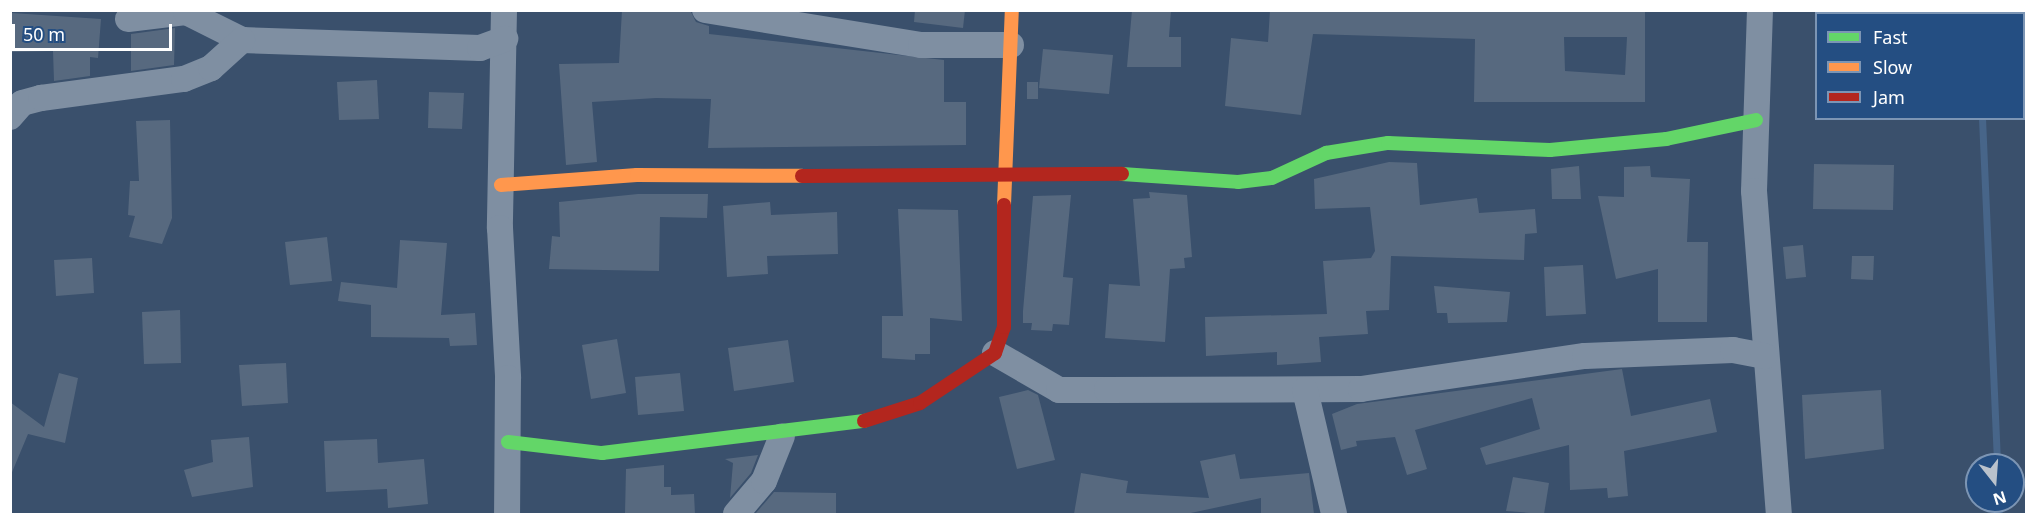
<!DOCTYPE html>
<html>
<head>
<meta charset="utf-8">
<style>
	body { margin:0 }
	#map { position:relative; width:2037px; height:525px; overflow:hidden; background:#3a506c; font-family:"Noto Sans",sans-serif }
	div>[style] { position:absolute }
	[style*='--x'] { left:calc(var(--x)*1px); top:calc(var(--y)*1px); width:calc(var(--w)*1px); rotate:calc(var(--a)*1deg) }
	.stream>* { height:7px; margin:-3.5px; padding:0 3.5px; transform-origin:3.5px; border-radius:3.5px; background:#476589 }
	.building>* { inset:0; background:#57697f }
	.street>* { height:26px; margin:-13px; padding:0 13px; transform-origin:13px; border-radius:13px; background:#7f8fa2 }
	.fast>* { height:14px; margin:-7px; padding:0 7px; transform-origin:7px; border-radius:7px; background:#63d668 }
	.slow>* { height:14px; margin:-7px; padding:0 7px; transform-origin:7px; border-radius:7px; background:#ff974d }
	.jam>* { height:14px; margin:-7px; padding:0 7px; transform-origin:7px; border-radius:7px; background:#b3261e }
	span { translate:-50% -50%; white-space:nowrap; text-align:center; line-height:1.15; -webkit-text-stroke:4.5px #244e82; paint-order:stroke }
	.frame { position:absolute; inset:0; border:12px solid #fff; pointer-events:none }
	.legend { position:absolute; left:1815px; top:12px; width:210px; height:108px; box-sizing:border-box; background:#244e82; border:2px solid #7c95b4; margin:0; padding:8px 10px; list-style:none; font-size:18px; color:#fff }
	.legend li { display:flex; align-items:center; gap:12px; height:30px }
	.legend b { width:30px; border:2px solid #7c95b4 }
	.north { position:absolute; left:1965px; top:453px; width:60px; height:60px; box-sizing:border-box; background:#244e82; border:2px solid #7c95b4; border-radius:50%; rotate:163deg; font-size:16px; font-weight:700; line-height:24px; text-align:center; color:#fff }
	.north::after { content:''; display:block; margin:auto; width:21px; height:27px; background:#bac2cc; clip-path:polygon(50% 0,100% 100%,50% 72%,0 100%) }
	.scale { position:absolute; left:12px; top:24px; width:160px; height:27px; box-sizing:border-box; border:3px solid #fff; border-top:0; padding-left:8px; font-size:18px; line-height:21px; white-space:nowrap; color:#fff; -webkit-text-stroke:4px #244e82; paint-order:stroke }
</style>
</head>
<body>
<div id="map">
	<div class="stream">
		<div style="--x:1978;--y:10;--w:4;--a:90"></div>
		<div style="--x:1982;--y:118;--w:347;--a:87.5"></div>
		<div style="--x:1998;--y:501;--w:13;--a:86"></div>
	</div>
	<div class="building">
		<div style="clip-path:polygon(622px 10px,691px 12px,696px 22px,709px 26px,709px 34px,944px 60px,944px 102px,966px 102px,966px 145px,708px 148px,711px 99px,656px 98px,592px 102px,597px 162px,566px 165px,559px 64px,619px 63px)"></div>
		<div style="clip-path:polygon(915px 10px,965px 10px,963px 28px,914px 22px)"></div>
		<div style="clip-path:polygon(1132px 10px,1171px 10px,1169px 37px,1181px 37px,1181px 67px,1127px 67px)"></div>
		<div style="clip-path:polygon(evenodd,1270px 10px,1645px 10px,1645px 102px,1474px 102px,1475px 39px,1313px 34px,1301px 115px,1225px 106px,1231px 38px,1268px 42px,1270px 10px,1564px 37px,1627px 37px,1625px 75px,1565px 71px,1564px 37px)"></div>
		<div style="clip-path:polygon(12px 13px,101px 19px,98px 58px,90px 57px,90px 76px,54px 81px,53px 51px,12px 52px)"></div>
		<div style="clip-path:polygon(175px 28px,174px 65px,131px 71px,131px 34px)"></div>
		<div style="clip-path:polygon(1043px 49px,1113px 55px,1109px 94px,1039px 88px)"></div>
		<div style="clip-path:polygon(377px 80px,379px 119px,339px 120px,337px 82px)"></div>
		<div style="clip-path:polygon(1027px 82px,1038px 82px,1038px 99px,1027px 99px)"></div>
		<div style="clip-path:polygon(429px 92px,464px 93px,462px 129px,428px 128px)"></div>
		<div style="clip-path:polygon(170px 120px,172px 218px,162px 244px,129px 237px,135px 216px,128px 215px,130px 181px,139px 181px,136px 121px)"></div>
		<div style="clip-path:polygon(1389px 162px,1417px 163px,1420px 205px,1477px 198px,1479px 213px,1535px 209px,1537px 233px,1525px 234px,1524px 260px,1391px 256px,1389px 310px,1366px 311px,1368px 334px,1319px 337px,1321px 362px,1277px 365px,1277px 352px,1206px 356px,1205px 317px,1327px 314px,1323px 261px,1371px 258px,1375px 251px,1370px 207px,1315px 209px,1314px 179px)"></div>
		<div style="clip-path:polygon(1814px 164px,1894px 165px,1893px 210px,1813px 209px)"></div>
		<div style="clip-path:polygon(1579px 166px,1581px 199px,1552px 199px,1551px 169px)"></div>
		<div style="clip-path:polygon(1650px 166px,1651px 177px,1690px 179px,1687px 242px,1708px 242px,1707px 322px,1658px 322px,1658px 269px,1616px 279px,1598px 196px,1624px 197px,1624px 167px)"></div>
		<div style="clip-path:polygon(1149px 192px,1187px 195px,1192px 257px,1184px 258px,1185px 268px,1170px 269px,1165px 342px,1105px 338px,1109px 284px,1140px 286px,1133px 199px,1150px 198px)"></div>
		<div style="clip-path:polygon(638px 194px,708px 194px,707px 218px,660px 217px,659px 271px,549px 269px,552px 236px,560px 237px,559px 202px)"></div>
		<div style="clip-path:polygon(1071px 195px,1063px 277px,1073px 278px,1069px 325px,1053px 324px,1052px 331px,1031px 330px,1032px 323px,1023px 323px,1023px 311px,1033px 196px)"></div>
		<div style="clip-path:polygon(770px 202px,771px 215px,837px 212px,838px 254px,767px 256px,768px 274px,727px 277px,723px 206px)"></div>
		<div style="clip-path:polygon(898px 209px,958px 210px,962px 321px,930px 318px,930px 354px,915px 354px,915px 360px,882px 358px,882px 316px,903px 316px)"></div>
		<div style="clip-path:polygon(327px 237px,332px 281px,290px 285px,285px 242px)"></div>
		<div style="clip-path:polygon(400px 240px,447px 243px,441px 315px,475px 313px,477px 345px,450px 346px,449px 338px,371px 337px,371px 305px,338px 301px,341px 282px,397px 288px)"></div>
		<div style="clip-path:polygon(1803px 245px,1806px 277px,1786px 279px,1783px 247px)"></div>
		<div style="clip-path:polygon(1852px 256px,1874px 256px,1873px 280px,1851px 279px)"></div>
		<div style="clip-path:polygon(92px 258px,94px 293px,56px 296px,54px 260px)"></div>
		<div style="clip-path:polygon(1583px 265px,1586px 314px,1546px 316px,1544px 267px)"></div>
		<div style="clip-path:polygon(1434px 286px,1510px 292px,1507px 322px,1448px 323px,1447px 313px,1437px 313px)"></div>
		<div style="clip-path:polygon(180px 310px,181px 363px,144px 364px,142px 312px)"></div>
		<div style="clip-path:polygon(617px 339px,626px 393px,591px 399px,582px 345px)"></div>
		<div style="clip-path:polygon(788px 340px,794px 382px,734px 391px,728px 348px)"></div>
		<div style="clip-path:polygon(286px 363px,288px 403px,242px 406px,239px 365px)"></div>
		<div style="clip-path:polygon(1622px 369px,1631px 416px,1710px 399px,1717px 432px,1624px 451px,1628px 496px,1608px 498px,1607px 488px,1570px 490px,1569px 445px,1486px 465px,1480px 448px,1540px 429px,1532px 398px,1415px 430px,1427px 469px,1407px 475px,1395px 437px,1356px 441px,1357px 446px,1341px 450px,1332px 414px,1357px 404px)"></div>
		<div style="clip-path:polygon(59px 373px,78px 378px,65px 443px,28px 434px,10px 477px,10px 402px,44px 427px)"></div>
		<div style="clip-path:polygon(680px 373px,684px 411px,638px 415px,635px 377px)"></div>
		<div style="clip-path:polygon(1028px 390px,1038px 395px,1055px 460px,1017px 469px,999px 397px)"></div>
		<div style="clip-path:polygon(1881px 390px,1884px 449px,1805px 459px,1802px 395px)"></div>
		<div style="clip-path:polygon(249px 437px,253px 487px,192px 497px,184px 470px,213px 462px,211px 440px)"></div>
		<div style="clip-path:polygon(377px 439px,378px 463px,424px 459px,428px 504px,388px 508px,387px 489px,326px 492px,324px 441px)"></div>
		<div style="clip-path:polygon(1235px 454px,1240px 479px,1309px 473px,1314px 514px,1261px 514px,1261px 498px,1186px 514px,1074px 514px,1081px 473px,1128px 481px,1126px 493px,1209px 498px,1200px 461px)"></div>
		<div style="clip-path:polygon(758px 455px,751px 473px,730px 498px,733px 463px,725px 459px)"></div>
		<div style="clip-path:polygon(664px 465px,664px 487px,671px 487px,671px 495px,694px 494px,695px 514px,625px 514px,626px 469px)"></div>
		<div style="clip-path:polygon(1513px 477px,1549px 483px,1544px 514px,1506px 511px)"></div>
		<div style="clip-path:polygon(774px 492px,836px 493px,836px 514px,755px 514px)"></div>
	</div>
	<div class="street">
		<div style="--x:504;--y:10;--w:218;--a:91.1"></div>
		<div style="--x:500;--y:228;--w:150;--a:86.9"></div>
		<div style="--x:508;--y:378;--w:136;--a:90.4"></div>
		<div style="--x:705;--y:10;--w:219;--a:9.2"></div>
		<div style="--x:921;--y:45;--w:90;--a:0"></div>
		<div style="--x:1760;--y:10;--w:181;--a:91.9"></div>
		<div style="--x:1754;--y:191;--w:324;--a:85.6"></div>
		<div style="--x:128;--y:19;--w:58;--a:-6.9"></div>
		<div style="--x:186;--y:12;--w:63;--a:26.6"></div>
		<div style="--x:242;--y:40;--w:238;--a:1.9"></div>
		<div style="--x:480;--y:48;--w:27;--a:-20"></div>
		<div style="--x:10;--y:117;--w:18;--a:-49"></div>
		<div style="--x:22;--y:103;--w:20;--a:-15"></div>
		<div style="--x:41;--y:98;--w:144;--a:-7.6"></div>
		<div style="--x:184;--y:79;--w:29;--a:-22"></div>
		<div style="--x:211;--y:68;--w:42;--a:-42.1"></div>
		<div style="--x:995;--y:353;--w:74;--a:30"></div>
		<div style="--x:1059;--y:390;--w:48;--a:0"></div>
		<div style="--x:1107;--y:390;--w:254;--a:-0.2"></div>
		<div style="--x:1361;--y:389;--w:226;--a:-8.4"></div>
		<div style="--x:1585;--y:356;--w:148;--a:-2.3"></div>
		<div style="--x:1733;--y:350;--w:32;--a:11"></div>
		<div style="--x:1305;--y:390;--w:127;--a:76.8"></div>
		<div style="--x:736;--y:514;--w:43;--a:-49.7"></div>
		<div style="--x:764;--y:481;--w:48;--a:-68.2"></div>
	</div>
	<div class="fast">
		<div style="--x:1122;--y:174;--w:116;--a:3.9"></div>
		<div style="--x:1238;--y:182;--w:34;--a:-7"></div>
		<div style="--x:1272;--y:178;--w:60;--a:-24.8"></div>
		<div style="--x:1326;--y:153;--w:63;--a:-9.2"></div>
		<div style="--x:1388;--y:143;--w:162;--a:2.5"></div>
		<div style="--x:1550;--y:150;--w:117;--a:-5.4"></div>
		<div style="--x:1666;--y:139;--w:92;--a:-11.9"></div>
		<div style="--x:508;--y:442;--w:95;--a:6.7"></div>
		<div style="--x:602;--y:453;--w:264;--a:-7"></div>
	</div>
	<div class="slow">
		<div style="--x:501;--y:185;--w:136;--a:-4.2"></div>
		<div style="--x:637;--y:175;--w:165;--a:0.3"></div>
		<div style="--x:1004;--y:205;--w:195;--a:-87.7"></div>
	</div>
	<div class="jam">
		<div style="--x:802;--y:176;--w:320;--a:-0.4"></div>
		<div style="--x:864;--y:421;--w:59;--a:-17.8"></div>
		<div style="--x:920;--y:403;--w:90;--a:-33.7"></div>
		<div style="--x:995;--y:353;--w:28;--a:-71"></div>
		<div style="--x:1004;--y:327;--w:122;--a:-90"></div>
	</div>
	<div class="frame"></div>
	<ul class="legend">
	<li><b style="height:8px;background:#63d668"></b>Fast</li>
	<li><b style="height:8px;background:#ff974d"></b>Slow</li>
	<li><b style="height:8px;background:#b3261e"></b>Jam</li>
	</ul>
	<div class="north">N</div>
	<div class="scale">50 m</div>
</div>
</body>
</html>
